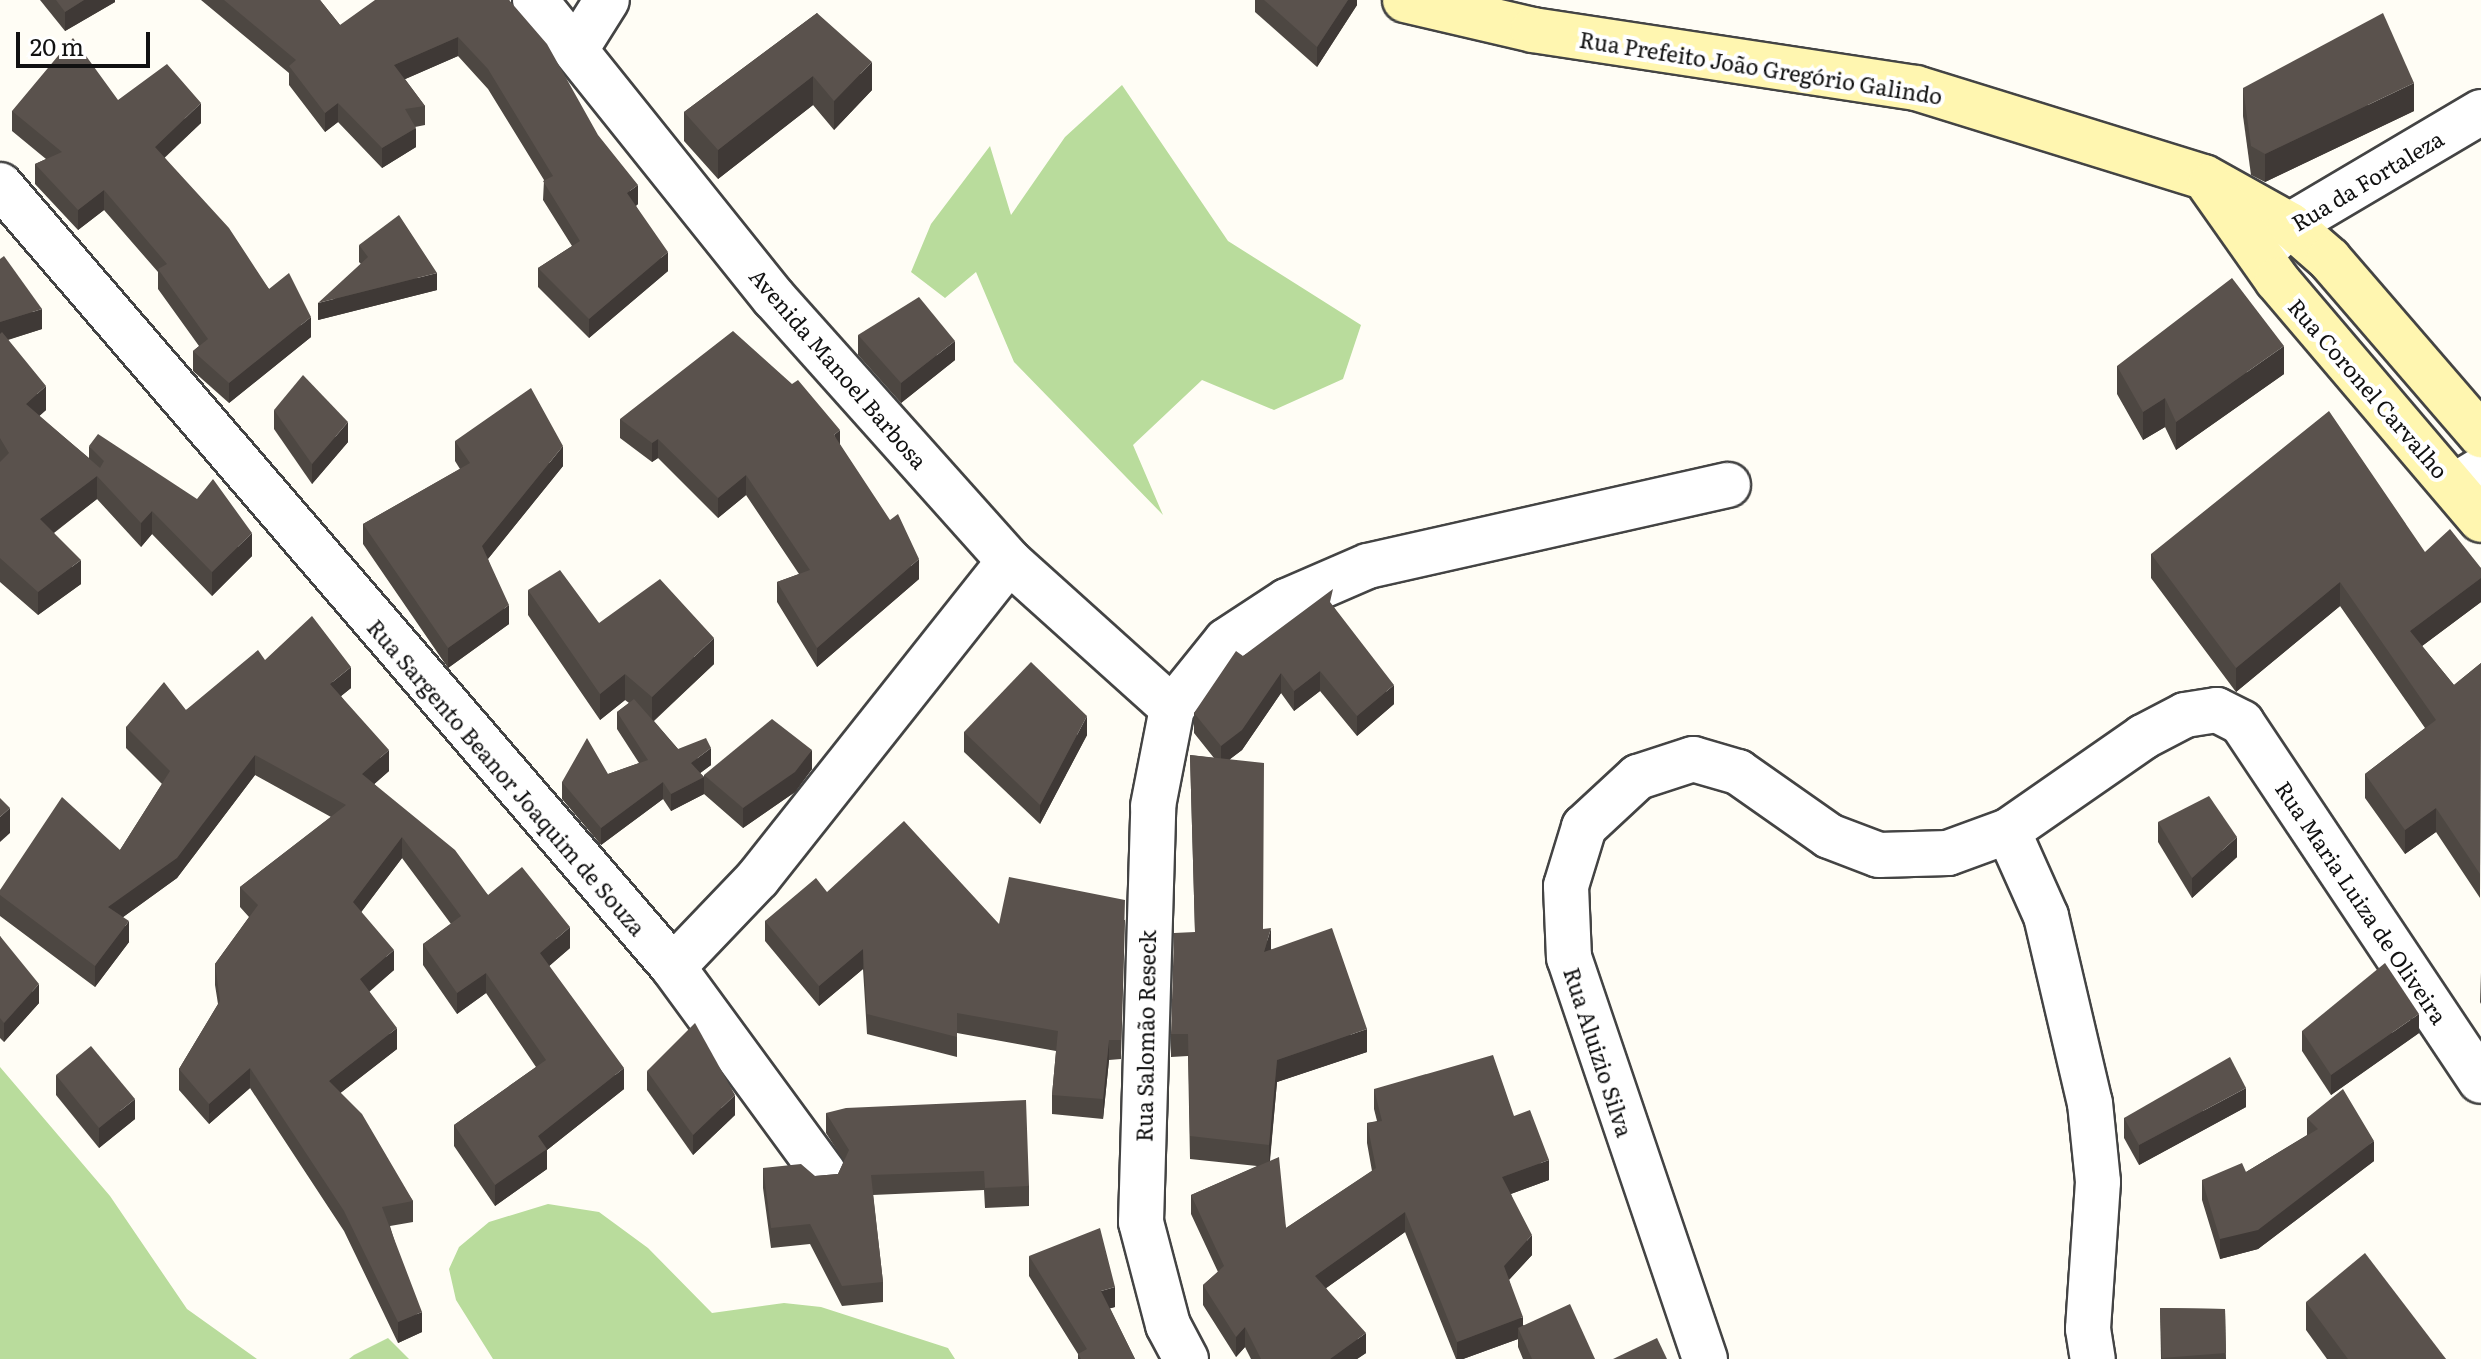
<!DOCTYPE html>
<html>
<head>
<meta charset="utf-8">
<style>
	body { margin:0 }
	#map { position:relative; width:2481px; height:1359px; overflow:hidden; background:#fffdf5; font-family:Literata,serif }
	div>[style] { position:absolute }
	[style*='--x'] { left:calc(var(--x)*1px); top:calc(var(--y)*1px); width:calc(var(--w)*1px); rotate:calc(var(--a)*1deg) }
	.forest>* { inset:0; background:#b9dc9c }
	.roads { filter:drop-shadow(2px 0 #444) drop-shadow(-2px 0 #444) drop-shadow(0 2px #444) drop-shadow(0 -2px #444) }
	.street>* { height:44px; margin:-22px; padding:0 22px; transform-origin:22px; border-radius:22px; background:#fff }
	.secondary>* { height:44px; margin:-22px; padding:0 22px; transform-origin:22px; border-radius:22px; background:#fff6b0 }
	.wall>* { inset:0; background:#4d4742 }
	.shaded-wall>* { inset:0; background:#3f3936 }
	.building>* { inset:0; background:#5a524d }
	span { translate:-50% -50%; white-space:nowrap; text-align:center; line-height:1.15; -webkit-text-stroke:8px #fff; paint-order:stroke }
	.street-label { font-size:22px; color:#111 }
	.scale { position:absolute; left:16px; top:32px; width:134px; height:36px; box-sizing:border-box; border:4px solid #111; border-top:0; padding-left:10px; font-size:24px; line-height:28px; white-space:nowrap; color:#111; -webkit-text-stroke:6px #fff; paint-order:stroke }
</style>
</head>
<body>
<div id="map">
	<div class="forest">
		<div style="clip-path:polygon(1122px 85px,1228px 241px,1361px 325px,1343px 379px,1274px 410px,1202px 380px,1133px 445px,1163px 515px,1014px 362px,976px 272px,945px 298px,911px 272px,931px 224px,990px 146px,1011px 215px,1065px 137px)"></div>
		<div style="clip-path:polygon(0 1067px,110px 1196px,187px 1309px,257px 1359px,0 1359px)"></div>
		<div style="clip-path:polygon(548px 1204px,599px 1212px,648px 1248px,712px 1313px,784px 1303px,821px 1307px,948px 1348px,955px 1359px,493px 1359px,456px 1300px,449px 1269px,459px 1247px,489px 1222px)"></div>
		<div style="clip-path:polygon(388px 1338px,409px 1359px,349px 1359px,354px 1355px)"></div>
	</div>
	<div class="roads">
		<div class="street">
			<div style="--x:535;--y:0;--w:382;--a:51.3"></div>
			<div style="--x:774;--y:298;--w:353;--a:48.2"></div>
			<div style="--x:1009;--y:561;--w:219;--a:42"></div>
			<div style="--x:578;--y:46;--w:54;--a:-57.8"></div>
			<div style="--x:0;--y:185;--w:1032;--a:49.28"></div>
			<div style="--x:673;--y:967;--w:123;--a:-46.3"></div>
			<div style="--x:758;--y:878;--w:404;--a:-51.6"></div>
			<div style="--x:2263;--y:251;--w:37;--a:-44"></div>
			<div style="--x:2290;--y:225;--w:222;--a:-30.6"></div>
			<div style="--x:2454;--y:486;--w:31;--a:-31"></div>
			<div style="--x:2008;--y:831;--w:93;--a:65.9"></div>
			<div style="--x:2046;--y:916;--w:192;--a:76.8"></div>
			<div style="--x:2090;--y:1103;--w:79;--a:84.2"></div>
			<div style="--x:2098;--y:1182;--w:147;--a:93.9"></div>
			<div style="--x:2088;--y:1329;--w:30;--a:81"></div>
			<div style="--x:673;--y:967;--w:255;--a:53.8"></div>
			<div style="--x:1186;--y:1359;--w:38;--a:-118"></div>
			<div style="--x:1168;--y:1325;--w:106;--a:-104.7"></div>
			<div style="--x:1141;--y:1222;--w:416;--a:-88.3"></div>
			<div style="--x:1153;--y:806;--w:100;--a:-79"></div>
			<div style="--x:1172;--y:708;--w:86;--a:-51.1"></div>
			<div style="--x:1226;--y:641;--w:73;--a:-33.3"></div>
			<div style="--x:1287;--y:601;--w:88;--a:-23.4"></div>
			<div style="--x:1368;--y:566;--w:369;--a:-12.7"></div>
			<div style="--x:1705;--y:1359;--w:423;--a:-108.7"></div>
			<div style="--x:1569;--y:958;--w:72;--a:-92.4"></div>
			<div style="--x:1566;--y:886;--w:62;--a:-73"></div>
			<div style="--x:1584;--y:827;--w:74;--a:-42.8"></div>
			<div style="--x:1638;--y:777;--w:58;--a:-18.1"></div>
			<div style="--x:1693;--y:759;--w:47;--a:16.1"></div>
			<div style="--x:1738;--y:772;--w:111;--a:35.1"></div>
			<div style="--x:1829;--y:836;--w:53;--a:20.8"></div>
			<div style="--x:1879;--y:855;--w:69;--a:-1.7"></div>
			<div style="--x:1948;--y:853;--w:64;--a:-20.1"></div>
			<div style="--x:2008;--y:831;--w:165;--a:-34.8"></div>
			<div style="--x:2143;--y:737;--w:47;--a:-27.6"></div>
			<div style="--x:2185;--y:715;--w:32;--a:-9"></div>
			<div style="--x:2217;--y:710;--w:28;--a:27"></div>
			<div style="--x:2242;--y:723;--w:430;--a:56.3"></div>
		</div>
		<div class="secondary">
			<div style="--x:1405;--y:0;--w:131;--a:13.2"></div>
			<div style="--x:1533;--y:30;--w:387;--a:8.6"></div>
			<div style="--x:1916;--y:88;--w:301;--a:17.2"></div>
			<div style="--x:2204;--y:177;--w:98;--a:29.2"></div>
			<div style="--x:2290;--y:225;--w:52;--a:41.1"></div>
			<div style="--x:2329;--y:259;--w:233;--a:49.2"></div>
			<div style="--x:2210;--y:185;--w:116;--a:54.8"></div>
			<div style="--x:2277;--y:280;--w:315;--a:49.6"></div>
		</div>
	</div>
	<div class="wall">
		<div style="clip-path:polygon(40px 0,115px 0,115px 2px,65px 31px)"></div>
		<div style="clip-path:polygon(201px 0,320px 0,340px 25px,509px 0,638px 204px,636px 206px,668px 271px,589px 338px,538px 287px,538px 268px,572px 246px,543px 200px,544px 180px,488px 89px,458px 56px,405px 79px,425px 106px,425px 125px,415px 127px,416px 147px,382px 168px,338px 122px,325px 132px,289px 85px,289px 73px)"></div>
		<div style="clip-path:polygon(1255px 0,1357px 0,1357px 5px,1317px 67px,1255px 12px)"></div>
		<div style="clip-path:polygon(817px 13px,872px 90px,834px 130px,813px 105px,718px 179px,684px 141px,684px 112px)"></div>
		<div style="clip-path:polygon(2243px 88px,2414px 111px,2265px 182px,2251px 175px,2243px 116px)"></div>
		<div style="clip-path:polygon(118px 100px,201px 123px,164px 157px,269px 289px,311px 337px,229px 403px,193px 371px,193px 351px,199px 346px,158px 289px,158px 272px,104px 210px,78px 230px,35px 184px,35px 164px,46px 159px,12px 131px,12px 111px)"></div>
		<div style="clip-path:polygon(359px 245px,437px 290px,318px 320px,361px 264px,359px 262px)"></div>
		<div style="clip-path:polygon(0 259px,42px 329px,8px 340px,46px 410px,39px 416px,89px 458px,89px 446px,252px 556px,212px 596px,152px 534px,141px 547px,97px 499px,54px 533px,81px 584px,38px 615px,0 582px)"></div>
		<div style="clip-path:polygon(858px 335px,955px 360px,901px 403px,858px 355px)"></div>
		<div style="clip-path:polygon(2117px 366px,2284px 374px,2176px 450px,2165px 427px,2143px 440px,2117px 394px)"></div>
		<div style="clip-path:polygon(274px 410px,348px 442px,312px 484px,274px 429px)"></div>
		<div style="clip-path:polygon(620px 419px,840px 445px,919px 579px,817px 667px,777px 602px,777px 582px,799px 574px,746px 495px,718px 518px,658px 458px,652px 462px,620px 438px)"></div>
		<div style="clip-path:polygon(455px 441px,563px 466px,488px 559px,509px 624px,448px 668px,363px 544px,363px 524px,460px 469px,455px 461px)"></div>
		<div style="clip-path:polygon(2425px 552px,2481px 568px,2481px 602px,2422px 646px,2454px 685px,2481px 663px,2480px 898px,2436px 832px,2405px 854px,2365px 798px,2365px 774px,2425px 728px,2340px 606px,2236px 692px,2151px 578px,2151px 554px)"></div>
		<div style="clip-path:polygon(528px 590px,599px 623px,714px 664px,654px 721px,678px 749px,711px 765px,700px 773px,704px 777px,704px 775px,812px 769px,795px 792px,743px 828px,704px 794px,671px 811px,663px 799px,601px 845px,562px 799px,562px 782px,608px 774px,639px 763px,617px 729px,617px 712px,629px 703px,625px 700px,600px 720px,528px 615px)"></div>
		<div style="clip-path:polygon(1333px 606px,1394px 704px,1357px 736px,1320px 691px,1294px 711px,1281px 693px,1242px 750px,1230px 759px,1263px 929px,1271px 949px,1367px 1052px,1277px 1082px,1270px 1161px,1286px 1228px,1372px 1171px,1367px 1143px,1367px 1123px,1377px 1121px,1374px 1109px,1374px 1089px,1514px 1116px,1549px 1180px,1511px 1194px,1532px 1255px,1509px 1280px,1523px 1325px,1595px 1359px,1523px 1359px,1518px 1347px,1518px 1339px,1463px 1359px,1456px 1359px,1405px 1232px,1326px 1288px,1366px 1353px,1357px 1359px,1251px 1359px,1245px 1347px,1236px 1357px,1203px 1305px,1203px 1285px,1218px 1272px,1191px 1214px,1191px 1195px,1257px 1166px,1190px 1159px,1188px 1056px,1171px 1057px,1171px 1034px,1195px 932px,1190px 755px,1214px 758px,1194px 733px,1194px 713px,1243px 656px)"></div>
		<div style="clip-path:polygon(265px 660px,351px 688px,341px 696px,389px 771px,374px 784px,488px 895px,570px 948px,549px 966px,624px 1089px,547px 1150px,547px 1169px,495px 1206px,454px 1146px,454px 1125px,536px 1067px,486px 993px,457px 1014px,423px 965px,423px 944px,451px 924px,402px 858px,361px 912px,394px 970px,369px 991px,397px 1049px,340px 1093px,413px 1201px,413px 1222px,390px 1226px,422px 1332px,398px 1343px,344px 1231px,250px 1088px,209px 1124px,179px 1090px,179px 1069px,218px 1004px,215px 985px,215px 964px,249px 917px,240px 907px,240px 887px,331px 817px,255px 775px,177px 878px,123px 917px,129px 942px,95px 987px,0 916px,0 890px,120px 850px,162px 784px,126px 748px,126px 727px,186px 710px)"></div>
		<div style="clip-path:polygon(964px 732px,1087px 735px,1040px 824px,964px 752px)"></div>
		<div style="clip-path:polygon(2158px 822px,2237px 857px,2192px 898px,2158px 842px)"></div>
		<div style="clip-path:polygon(827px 892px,999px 924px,1125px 920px,1121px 1059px,1109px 1060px,1103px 1119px,1052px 1114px,1052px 1095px,1056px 1051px,957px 1033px,957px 1057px,867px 1034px,863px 969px,819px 1006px,765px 941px,765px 921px)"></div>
		<div style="clip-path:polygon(0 936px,39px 1003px,4px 1042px,0 1038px)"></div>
		<div style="clip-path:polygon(2481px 973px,2481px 1004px,2480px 1002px)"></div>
		<div style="clip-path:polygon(2302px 1031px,2419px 1033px,2331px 1095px,2302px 1051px)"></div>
		<div style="clip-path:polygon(647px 1071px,735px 1115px,693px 1155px,647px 1090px)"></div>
		<div style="clip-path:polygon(56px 1075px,135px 1119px,99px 1148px,56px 1095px)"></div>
		<div style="clip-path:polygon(2246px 1107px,2139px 1165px,2124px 1138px,2124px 1118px)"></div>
		<div style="clip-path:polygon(826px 1113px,1029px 1186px,1029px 1206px,985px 1208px,984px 1190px,873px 1195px,883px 1282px,883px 1302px,842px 1306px,810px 1244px,771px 1248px,763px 1188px,763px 1168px,815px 1176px,838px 1174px,844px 1161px,826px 1133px)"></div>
		<div style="clip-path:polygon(2307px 1118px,2374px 1161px,2258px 1249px,2220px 1259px,2202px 1200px,2202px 1180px,2246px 1172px,2307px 1135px)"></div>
		<div style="clip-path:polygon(1029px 1256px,1115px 1307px,1110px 1308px,1135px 1359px,1078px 1359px,1078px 1354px,1029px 1276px)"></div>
		<div style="clip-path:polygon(2306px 1302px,2446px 1359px,2327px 1359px,2306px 1330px)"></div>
		<div style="clip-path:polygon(2160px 1308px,2225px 1309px,2226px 1359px,2161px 1359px)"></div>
	</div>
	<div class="shaded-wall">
		<div style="clip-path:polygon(84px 0,115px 0,115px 2px,65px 31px,65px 12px)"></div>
		<div style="clip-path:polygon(1348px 0,1357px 0,1357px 5px,1317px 67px,1317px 47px)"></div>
		<div style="clip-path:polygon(458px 37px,458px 56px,394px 84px,394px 65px)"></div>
		<div style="clip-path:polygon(872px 62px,872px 90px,834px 130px,834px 101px)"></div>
		<div style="clip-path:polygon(813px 76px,813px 105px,718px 179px,718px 150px)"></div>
		<div style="clip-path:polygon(2414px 83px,2414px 111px,2265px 182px,2265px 154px)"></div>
		<div style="clip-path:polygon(201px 103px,201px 123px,155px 167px,155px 147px)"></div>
		<div style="clip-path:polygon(338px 103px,338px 122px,325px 132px,325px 113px)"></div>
		<div style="clip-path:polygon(416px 128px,416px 147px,382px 168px,382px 148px)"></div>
		<div style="clip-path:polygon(638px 185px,638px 204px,627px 212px,627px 193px)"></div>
		<div style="clip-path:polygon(104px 190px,104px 210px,78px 230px,78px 210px)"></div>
		<div style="clip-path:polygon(668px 252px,668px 271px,589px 338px,589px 319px)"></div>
		<div style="clip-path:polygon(437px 273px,437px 290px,318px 320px,318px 303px)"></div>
		<div style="clip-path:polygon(42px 309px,42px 329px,0 342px,0 322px)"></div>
		<div style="clip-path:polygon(311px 317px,311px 337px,229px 403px,229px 383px)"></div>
		<div style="clip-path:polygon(955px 341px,955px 360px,901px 403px,901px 383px)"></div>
		<div style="clip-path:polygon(2284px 346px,2284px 374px,2176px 450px,2176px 422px)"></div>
		<div style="clip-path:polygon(46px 386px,46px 410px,26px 428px,26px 404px)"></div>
		<div style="clip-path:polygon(2165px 398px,2165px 427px,2143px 440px,2143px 412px)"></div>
		<div style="clip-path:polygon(348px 422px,348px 442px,312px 484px,312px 464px)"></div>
		<div style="clip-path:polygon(840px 430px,840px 450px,834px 435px)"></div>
		<div style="clip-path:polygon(658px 439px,658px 458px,652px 462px,652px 443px)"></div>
		<div style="clip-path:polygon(563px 446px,563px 466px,482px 566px,482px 546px)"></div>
		<div style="clip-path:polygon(746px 475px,746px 495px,718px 518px,718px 498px)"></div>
		<div style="clip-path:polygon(97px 476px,97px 499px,40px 543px,40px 519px)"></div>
		<div style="clip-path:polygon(152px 511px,152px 534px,141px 547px,141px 523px)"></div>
		<div style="clip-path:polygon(252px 533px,252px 556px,212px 596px,212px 572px)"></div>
		<div style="clip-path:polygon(919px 559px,919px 579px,817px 667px,817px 648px)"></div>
		<div style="clip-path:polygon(81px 560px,81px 584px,38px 615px,38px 592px)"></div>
		<div style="clip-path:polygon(2481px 578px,2481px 602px,2410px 655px,2410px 631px)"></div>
		<div style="clip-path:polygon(2340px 582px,2340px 606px,2236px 692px,2236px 668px)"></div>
		<div style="clip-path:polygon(509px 605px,509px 624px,448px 668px,448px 648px)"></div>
		<div style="clip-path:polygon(714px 638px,714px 664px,652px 722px,652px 697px)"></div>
		<div style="clip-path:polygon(351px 667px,351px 688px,330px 705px,330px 684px)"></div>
		<div style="clip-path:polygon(1320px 671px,1320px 691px,1294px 711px,1294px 691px)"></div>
		<div style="clip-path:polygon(1281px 673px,1281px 693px,1242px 750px,1221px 766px,1221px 746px)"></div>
		<div style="clip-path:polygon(625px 674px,625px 700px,600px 720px,600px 694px)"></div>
		<div style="clip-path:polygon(1394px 685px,1394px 704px,1357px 736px,1357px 716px)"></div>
		<div style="clip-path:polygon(1087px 716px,1087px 735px,1040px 824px,1040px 805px)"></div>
		<div style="clip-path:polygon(711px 748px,711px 765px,691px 780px,691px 763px)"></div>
		<div style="clip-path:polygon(389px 750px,389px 771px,362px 795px,362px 774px)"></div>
		<div style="clip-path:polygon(812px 750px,812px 769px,795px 792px,743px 828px,743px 808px)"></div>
		<div style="clip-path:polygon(255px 755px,255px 775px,177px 878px,108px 928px,108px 907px)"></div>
		<div style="clip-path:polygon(704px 777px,704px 794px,671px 811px,671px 794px)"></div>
		<div style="clip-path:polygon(663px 782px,663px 799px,601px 845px,601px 828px)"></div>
		<div style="clip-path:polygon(10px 808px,10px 833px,0 842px,0 817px)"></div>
		<div style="clip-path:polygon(2436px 808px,2436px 832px,2405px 854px,2405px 830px)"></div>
		<div style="clip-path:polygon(402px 837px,402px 858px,353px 923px,353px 902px)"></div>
		<div style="clip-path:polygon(2237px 837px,2237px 857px,2192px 898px,2192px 878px)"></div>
		<div style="clip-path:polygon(129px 921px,129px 942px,95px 987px,95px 966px)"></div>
		<div style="clip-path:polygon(570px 927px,570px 948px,540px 974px,540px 953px)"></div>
		<div style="clip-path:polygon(1271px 928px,1271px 951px,1264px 952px)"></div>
		<div style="clip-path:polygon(863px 949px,863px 969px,819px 1006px,819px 986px)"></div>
		<div style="clip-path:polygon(394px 950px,394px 970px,360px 1000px,360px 979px)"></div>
		<div style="clip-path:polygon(486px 973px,486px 993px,457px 1014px,457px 993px)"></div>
		<div style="clip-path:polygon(39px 984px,39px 1003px,4px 1042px,4px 1023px)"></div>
		<div style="clip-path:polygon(2419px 1014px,2419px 1033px,2331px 1095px,2331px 1075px)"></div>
		<div style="clip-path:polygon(397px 1028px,397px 1049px,329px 1102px,329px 1081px)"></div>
		<div style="clip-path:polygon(1367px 1029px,1367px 1052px,1277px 1082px,1269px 1168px,1269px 1145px,1277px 1060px)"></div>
		<div style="clip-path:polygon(1109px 1040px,1109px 1060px,1103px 1119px,1103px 1099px)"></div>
		<div style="clip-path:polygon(250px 1068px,250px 1088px,209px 1124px,209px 1104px)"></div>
		<div style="clip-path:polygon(624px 1068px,624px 1089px,547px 1150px,547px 1169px,495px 1206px,495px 1185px,538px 1136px)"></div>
		<div style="clip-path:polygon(2246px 1088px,2246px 1107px,2139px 1165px,2139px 1145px)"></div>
		<div style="clip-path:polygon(735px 1095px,735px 1115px,693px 1155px,693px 1135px)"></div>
		<div style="clip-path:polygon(135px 1099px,135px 1119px,99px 1148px,99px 1128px)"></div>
		<div style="clip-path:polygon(2374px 1141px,2374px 1161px,2258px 1249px,2220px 1259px,2220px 1239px)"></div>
		<div style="clip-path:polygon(1549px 1160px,1549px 1180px,1502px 1197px,1502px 1177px)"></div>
		<div style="clip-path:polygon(1405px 1212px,1405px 1232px,1315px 1296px,1315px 1276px)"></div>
		<div style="clip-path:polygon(1532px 1235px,1532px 1255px,1504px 1285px,1504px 1266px)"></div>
		<div style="clip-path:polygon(1115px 1287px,1115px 1307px,1101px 1311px,1101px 1291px)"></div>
		<div style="clip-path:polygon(422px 1312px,422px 1332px,398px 1343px,398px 1322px)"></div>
		<div style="clip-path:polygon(1523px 1317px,1523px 1336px,1518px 1328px,1518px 1339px,1463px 1359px,1457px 1359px,1457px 1342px)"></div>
		<div style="clip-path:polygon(1245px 1327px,1245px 1347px,1236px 1357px,1236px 1337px)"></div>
		<div style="clip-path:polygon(1366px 1333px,1366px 1353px,1357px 1359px,1330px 1359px)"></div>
	</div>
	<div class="building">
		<div style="clip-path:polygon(56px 0,84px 0,65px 12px)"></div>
		<div style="clip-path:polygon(224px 0,320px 0,340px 25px,375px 0,509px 0,547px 44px,598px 135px,638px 185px,627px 193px,668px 252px,589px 319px,538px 268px,580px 241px,543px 181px,553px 176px,488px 69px,458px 37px,394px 65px,425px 106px,405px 109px,416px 128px,382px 148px,338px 103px,325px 113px,289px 66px,296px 60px)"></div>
		<div style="clip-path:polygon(1264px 0,1348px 0,1317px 47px)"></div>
		<div style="clip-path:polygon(817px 13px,872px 62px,834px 101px,813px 76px,718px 150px,684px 112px)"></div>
		<div style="clip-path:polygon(2383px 13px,2414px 83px,2265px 154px,2251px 146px,2243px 88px)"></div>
		<div style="clip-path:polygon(73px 38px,118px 100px,167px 64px,201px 103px,155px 147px,229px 228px,269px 289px,289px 273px,311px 317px,229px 383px,193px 351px,208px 339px,158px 269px,167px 264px,104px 190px,78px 210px,35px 164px,62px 152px,12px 111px)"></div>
		<div style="clip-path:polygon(399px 215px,437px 273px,318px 303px,368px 257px,359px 245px)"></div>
		<div style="clip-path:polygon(4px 256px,42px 309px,0 322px,0 259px)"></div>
		<div style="clip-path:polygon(2232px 278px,2284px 346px,2176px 422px,2165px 398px,2143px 412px,2117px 366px)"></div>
		<div style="clip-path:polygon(919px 297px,955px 341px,901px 383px,858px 335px)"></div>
		<div style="clip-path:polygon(733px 331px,792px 384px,798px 380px,840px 430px,834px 435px,890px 520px,898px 514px,919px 559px,817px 648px,777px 582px,810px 570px,746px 475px,718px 498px,658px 439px,652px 443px,620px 419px)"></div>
		<div style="clip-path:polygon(2px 332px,46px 386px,26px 404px,100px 468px,104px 461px,89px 446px,98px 434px,197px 499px,213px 479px,252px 533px,212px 572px,152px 511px,141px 523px,97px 476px,40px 519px,81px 560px,38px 592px,0 558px,0 462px,9px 453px,0 438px,0 334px)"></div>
		<div style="clip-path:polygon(303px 375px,348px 422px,312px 464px,274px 410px)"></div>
		<div style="clip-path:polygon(531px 388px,563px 446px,482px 546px,509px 605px,448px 648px,363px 524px,470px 463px,455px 441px)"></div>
		<div style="clip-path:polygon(2329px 411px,2425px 552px,2450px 529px,2481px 568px,2481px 578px,2410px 631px,2454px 685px,2481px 663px,2480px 874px,2436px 808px,2405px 830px,2365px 774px,2436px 720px,2340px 582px,2236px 668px,2151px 554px)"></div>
		<div style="clip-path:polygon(560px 570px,599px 623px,660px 579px,714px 638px,652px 697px,625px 674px,600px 694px,528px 590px)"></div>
		<div style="clip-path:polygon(1333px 589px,1330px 602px,1394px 685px,1357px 716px,1320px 671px,1294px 691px,1281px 673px,1242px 730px,1221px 746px,1194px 713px,1236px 651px,1243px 656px)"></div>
		<div style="clip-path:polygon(312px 616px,351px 667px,330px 684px,389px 750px,362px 774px,455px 850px,488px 895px,522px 867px,570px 927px,540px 953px,624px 1068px,538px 1136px,547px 1149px,495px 1185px,454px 1125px,546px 1060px,486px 973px,457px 993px,423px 944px,461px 916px,402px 837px,353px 902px,394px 950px,360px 979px,397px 1028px,329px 1081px,362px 1114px,413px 1201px,382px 1207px,422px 1312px,398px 1322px,344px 1211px,250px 1068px,209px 1104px,179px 1069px,220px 1001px,215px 964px,258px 905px,240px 887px,346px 805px,255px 755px,177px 858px,108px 907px,129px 921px,95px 966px,0 895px,0 890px,62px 797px,120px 850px,170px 771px,126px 727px,164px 682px,186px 710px,258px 650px,265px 660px)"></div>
		<div style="clip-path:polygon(1031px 662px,1087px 716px,1040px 805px,964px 732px)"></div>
		<div style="clip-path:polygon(634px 699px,678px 749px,706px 738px,711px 748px,691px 763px,704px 777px,671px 794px,663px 782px,601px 828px,562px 782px,587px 738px,608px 774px,648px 760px,617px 712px)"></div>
		<div style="clip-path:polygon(772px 719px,812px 750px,795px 772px,743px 808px,704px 775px)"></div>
		<div style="clip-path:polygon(1190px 755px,1264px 763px,1263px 929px,1271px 928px,1264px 952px,1332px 928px,1367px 1029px,1277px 1060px,1269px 1145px,1190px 1136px,1188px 1034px,1171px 1034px,1174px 933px,1195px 932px)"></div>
		<div style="clip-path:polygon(2209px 796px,2237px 837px,2192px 878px,2158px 822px)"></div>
		<div style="clip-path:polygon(0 798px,10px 808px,0 817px)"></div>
		<div style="clip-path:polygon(904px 821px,999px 924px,1009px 877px,1125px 900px,1121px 1040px,1109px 1040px,1103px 1099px,1052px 1095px,1058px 1031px,957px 1013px,957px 1037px,867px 1014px,863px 949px,819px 986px,765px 921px,816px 878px,827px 892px)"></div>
		<div style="clip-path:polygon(0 936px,39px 984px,4px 1023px,0 1018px)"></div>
		<div style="clip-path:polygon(2385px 963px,2419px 1014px,2331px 1075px,2302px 1031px)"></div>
		<div style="clip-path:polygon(695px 1023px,735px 1095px,693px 1135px,647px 1071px)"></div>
		<div style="clip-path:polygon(91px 1046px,135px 1099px,99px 1128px,56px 1075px)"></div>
		<div style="clip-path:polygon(1493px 1055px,1514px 1116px,1530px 1110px,1549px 1160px,1502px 1177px,1532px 1235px,1504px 1266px,1523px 1317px,1457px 1342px,1405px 1212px,1315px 1276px,1366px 1333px,1330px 1359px,1261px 1359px,1245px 1327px,1236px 1337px,1203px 1285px,1224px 1266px,1191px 1195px,1279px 1157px,1286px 1228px,1376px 1168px,1367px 1123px,1382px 1121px,1374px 1089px)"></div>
		<div style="clip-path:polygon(2230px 1057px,2246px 1088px,2139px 1145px,2124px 1118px)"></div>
		<div style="clip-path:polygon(2343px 1089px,2374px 1141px,2258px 1230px,2220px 1239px,2202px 1180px,2242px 1163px,2246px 1172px,2318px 1129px,2307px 1118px)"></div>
		<div style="clip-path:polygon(1026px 1100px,1029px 1186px,985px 1188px,984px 1171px,871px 1175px,883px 1282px,842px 1286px,810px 1224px,771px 1228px,763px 1168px,801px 1164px,815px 1176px,838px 1174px,849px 1150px,826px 1113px,846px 1108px)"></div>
		<div style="clip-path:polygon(1100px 1228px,1115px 1287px,1101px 1291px,1135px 1359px,1081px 1359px,1078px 1354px,1087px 1349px,1029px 1256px)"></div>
		<div style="clip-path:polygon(2365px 1253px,2446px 1359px,2348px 1359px,2306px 1302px)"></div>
		<div style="clip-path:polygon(1570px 1304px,1595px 1359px,1532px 1359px,1518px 1328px)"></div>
		<div style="clip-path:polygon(2160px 1308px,2225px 1309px,2226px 1353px,2162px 1358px)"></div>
		<div style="clip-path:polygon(1657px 1338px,1667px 1359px,1613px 1359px)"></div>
	</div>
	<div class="street-label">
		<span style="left:1761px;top:67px;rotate:9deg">Rua Prefeito João Gregório Galindo</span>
		<span style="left:2367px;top:180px;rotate:-31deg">Rua da Fortaleza</span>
		<span style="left:839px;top:368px;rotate:49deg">Avenida Manoel Barbosa</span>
		<span style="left:2369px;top:388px;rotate:49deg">Rua Coronel Carvalho</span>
		<span style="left:507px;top:777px;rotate:49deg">Rua Sargento Beanor Joaquim de Souza</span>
		<span style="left:2362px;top:902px;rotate:56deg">Rua Maria Luiza de Oliveira</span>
		<span style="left:1145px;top:1036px;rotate:-89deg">Rua Salomão Reseck</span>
		<span style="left:1599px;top:1052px;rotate:72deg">Rua Aluizio Silva</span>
	</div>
	<div class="scale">20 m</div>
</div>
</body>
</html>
